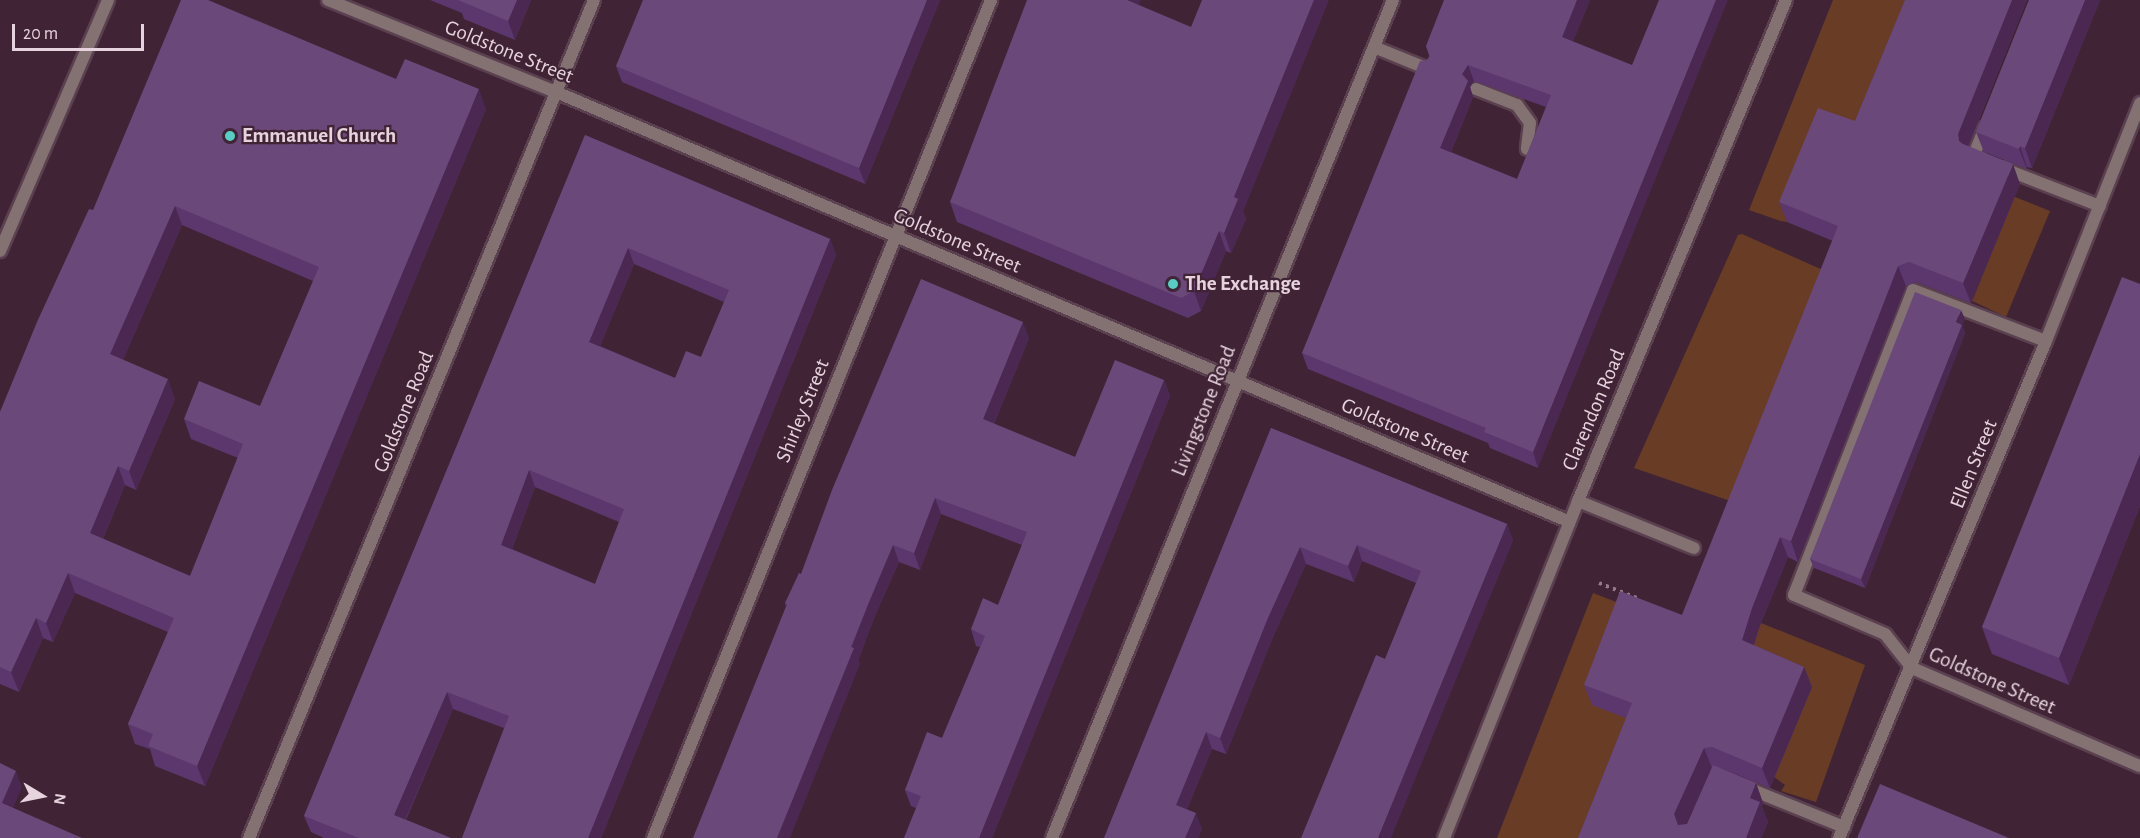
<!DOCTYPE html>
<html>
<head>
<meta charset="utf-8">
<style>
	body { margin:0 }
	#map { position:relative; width:2140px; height:838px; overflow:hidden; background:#402435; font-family:"Alegreya Sans",sans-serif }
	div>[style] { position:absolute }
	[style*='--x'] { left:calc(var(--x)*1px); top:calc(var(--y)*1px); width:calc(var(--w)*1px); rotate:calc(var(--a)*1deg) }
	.green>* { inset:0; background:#693c25 }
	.path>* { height:4px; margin-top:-2px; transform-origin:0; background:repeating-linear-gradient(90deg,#937b89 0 3px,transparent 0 7.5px) }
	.roads { filter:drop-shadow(2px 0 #5b4050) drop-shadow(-2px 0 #5b4050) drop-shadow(0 2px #5b4050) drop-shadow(0 -2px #5b4050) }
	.service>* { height:12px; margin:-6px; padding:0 6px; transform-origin:6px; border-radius:6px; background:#847273 }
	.minor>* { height:12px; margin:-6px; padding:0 6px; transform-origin:6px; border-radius:6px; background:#847273 }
	.wall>* { inset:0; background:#5b376e }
	.shaded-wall>* { inset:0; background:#4a2852 }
	.building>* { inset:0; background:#6a487a }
	.dots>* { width:16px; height:16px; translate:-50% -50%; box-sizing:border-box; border:3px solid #402435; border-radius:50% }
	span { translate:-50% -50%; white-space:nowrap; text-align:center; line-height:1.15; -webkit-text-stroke:4.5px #402435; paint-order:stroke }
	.street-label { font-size:21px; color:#e6d3dd }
	.poi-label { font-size:21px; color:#e6d3dd; font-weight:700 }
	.left { translate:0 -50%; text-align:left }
	.north { position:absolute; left:12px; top:766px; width:60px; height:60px; -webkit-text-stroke:4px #402435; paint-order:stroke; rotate:100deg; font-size:16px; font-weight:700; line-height:24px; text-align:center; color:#e6d3dd }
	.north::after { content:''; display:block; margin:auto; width:21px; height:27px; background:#e6d3dd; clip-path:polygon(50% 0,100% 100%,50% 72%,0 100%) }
	.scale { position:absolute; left:12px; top:24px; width:132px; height:27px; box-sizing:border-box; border:3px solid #e6d3dd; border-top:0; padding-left:8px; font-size:18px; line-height:21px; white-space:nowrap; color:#e6d3dd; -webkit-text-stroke:4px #402435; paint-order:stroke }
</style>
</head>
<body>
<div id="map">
	<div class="green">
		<div style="clip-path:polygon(1833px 0,1921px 0,1873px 117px,1825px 128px,1787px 222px,1781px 221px,1749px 210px)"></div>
		<div style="clip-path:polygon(2010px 195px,2050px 211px,2006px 317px,1966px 298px,1973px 299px,2011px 205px)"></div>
		<div style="clip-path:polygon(1742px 234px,1834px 275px,1742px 505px,1634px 468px,1738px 235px)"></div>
		<div style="clip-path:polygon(1593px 593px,1629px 607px,1640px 723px,1594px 838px,1497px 838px)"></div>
		<div style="clip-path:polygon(1761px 623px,1865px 665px,1816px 802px,1781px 791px,1785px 785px,1774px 777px,1811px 687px,1746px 659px)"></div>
	</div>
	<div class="path">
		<div style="--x:1599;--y:583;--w:41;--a:21.5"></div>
	</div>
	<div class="roads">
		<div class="service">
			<div style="--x:1374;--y:47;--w:58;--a:22.2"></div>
			<div style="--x:1476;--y:89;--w:44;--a:21.3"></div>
			<div style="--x:1517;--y:105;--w:22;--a:54"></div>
			<div style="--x:1530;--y:123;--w:26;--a:97"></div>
			<div style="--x:1980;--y:159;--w:7;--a:-164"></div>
			<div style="--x:1973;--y:157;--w:32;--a:-68"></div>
			<div style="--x:2002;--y:168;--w:105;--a:21.2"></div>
			<div style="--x:1578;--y:501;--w:125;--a:22.1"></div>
			<div style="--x:1912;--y:668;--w:43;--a:-128.5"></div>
			<div style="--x:1885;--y:634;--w:99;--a:-156.8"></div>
			<div style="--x:1794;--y:595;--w:327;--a:-68.7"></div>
			<div style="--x:1913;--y:290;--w:142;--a:21"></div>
			<div style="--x:1745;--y:787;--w:107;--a:22"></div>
		</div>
		<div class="minor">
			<div style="--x:328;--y:0;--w:246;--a:22"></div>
			<div style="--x:556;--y:92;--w:1101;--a:22.98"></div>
			<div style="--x:0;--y:251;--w:273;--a:-66.7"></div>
			<div style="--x:1912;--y:668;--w:248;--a:23.3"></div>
			<div style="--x:249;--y:838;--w:906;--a:-67.62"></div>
			<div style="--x:653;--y:838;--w:904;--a:-68.03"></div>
			<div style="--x:1052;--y:838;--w:905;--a:-67.86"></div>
			<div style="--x:1444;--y:838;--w:363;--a:-68.3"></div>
			<div style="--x:1578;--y:501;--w:542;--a:-67.45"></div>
			<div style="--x:1839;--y:838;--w:538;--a:-67.39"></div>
			<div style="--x:2046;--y:341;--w:256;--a:-68.4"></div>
		</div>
	</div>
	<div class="wall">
		<div style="clip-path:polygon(430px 0,531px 0,515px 40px,464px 19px,462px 13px)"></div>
		<div style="clip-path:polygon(940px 0,865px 184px,622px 82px,616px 66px)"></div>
		<div style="clip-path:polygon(evenodd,1590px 0,1573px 41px,1538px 468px,1490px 448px,1488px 443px,1308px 369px,1302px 353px,1427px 60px,1429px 56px,1426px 46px,1590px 0,1474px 81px,1546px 107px,1517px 179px,1451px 152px,1473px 97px,1470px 87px,1474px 81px)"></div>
		<div style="clip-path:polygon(evenodd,1905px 0,2027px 0,1968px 147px,2020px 184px,1971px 303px,1916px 282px,1906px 286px,1798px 562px,1788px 557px,1759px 628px,1754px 645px,1804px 667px,1812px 687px,1770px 788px,1718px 767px,1756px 783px,1763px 803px,1762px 807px,1768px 822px,1761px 838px,1578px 838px,1626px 718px,1592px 705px,1584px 685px,1682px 615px,1833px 241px,1787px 222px,1779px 202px,1855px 121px,1905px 0,1712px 768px,1687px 824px,1686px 824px,1712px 768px)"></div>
		<div style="clip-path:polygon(2029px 0,2100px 0,2032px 168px,2027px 167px,2027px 169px,1984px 152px,1976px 132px)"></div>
		<div style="clip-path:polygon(1139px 5px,1243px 212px,1246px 219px,1231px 253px,1226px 251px,1201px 311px,1188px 318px,957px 222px,950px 202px)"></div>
		<div style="clip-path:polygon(evenodd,396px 79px,486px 109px,205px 786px,155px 766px,150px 749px,135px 744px,128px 724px,168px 632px,75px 593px,53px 642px,43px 638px,19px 692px,0 684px,0 412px,93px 210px,396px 79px,182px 225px,313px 281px,260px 406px,184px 419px,191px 439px,238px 458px,190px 576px,103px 539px,125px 485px,136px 490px,175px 399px,123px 360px,182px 225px)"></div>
		<div style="clip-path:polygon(evenodd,585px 135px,830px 239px,836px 255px,601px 838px,462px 838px,504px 728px,453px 709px,406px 820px,451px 838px,324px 838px,311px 832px,304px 816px,585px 135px,634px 264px,724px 302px,701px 357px,675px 378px,600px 346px,634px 264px,585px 135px,535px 487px,619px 522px,595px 584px,512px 549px,535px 487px)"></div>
		<div style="clip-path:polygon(2140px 284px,2140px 506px,2069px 685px,1992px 654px,1982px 627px)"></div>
		<div style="clip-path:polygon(1965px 319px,1962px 325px,1965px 333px,1865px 588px,1814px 568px,1810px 559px)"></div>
		<div style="clip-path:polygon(1029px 338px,994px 424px,1075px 457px,1164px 380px,1170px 396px,992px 838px,904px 838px,916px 808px,911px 806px,905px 790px,942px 738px,980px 647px,976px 646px,971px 629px,998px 605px,1022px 545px,941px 514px,920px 570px,899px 562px,874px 618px,858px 661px,860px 664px,786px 607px,785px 603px,801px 574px)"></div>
		<div style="clip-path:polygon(1271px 428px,1507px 524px,1513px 541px,1385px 659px,1416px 583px,1362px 561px,1354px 582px,1306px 564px,1273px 637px,1226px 754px,1212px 749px,1187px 809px,1202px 829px,1198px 838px,1104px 838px)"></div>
	</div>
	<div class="shaded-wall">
		<div style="clip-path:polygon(517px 0,531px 0,515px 40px,508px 21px)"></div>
		<div style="clip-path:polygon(927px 0,940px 0,865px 184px,859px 168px)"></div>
		<div style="clip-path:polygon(1126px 0,1141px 0,1133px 19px)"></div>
		<div style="clip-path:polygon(1314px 0,1329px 0,1243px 212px,1246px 219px,1231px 253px,1224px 233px,1234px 197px)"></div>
		<div style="clip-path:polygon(1577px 0,1590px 0,1568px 53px,1562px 37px)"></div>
		<div style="clip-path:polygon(1716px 0,1728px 0,1538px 468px,1533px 452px)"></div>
		<div style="clip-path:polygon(2012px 0,2027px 0,1965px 154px,1959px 141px,1958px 134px)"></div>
		<div style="clip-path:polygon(2085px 0,2100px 0,2032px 168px,2025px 148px)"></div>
		<div style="clip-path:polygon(1468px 65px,1474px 81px,1470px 87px,1473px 97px,1446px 164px,1440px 148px,1462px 74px)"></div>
		<div style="clip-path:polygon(479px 89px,486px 109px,205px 786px,197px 766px)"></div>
		<div style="clip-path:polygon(2020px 146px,2027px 167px,2027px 169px,2019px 149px)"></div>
		<div style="clip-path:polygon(2013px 164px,2020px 184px,1971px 303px,1963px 283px)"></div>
		<div style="clip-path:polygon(175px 206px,182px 225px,117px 374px,110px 354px)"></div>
		<div style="clip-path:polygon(1219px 231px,1226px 251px,1201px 311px,1194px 291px)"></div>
		<div style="clip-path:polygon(830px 239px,836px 255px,601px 838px,588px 838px)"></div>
		<div style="clip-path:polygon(628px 248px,634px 264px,595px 358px,589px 342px)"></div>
		<div style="clip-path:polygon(1898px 266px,1906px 286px,1798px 562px,1791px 541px)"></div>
		<div style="clip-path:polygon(1961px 310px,1965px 319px,1962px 325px,1965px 333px,1865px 588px,1861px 579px)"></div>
		<div style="clip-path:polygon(1023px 322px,1029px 338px,989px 436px,983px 419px)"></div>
		<div style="clip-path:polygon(168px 379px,175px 399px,136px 490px,129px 471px)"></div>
		<div style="clip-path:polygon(1164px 380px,1170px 396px,992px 838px,979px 838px)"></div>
		<div style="clip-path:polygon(2140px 454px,2140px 506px,2069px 685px,2059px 658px)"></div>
		<div style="clip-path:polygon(118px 466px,125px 485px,97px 553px,90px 533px)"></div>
		<div style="clip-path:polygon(529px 470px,535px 487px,507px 562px,501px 545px)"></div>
		<div style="clip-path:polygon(935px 498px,941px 514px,920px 570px,914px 553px)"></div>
		<div style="clip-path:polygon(1507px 524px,1513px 541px,1391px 838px,1378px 838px)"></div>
		<div style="clip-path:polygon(1780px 537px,1788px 557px,1759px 628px,1749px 661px,1742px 640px,1752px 608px)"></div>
		<div style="clip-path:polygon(893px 545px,899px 562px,874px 618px,858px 661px,860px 664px,790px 838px,777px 838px,869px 602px)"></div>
		<div style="clip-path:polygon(1357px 545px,1362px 561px,1354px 582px,1348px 566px)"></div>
		<div style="clip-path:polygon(1300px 547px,1306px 564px,1273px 637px,1226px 754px,1220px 738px,1267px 620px)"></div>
		<div style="clip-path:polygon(68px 573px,75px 593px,53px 642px,46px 623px)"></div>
		<div style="clip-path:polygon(36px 618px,43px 638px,19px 692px,11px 672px)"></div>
		<div style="clip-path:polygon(1804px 667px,1812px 687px,1770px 788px,1762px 768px)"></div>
		<div style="clip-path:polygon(447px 692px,453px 709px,400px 832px,394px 815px)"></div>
		<div style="clip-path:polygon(1206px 732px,1212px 749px,1182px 821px,1176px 805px)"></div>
		<div style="clip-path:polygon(1704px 748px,1712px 768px,1681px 835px,1674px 814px)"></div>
		<div style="clip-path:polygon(16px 771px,22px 787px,8px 820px,2px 803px)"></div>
		<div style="clip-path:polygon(1756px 783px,1763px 803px,1762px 807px,1768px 822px,1761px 838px,1746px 838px,1750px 798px)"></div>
		<div style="clip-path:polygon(1196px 813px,1202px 829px,1198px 838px,1185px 838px)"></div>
	</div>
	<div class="building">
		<div style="clip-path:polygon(evenodd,181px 0,208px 0,396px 79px,405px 59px,479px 89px,197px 766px,148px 746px,153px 734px,128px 724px,174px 618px,68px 573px,46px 623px,36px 618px,11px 672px,0 667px,0 412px,37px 322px,89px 209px,93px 210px,181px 0,175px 206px,319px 267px,260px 406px,199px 381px,184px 419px,243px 444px,190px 576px,90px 533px,118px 466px,129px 471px,168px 379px,110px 354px,175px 206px)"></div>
		<div style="clip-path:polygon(458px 0,517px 0,508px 21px)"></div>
		<div style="clip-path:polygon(643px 0,927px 0,859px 168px,616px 66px)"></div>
		<div style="clip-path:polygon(1027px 0,1127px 0,1191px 27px,1202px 0,1314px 0,1234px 197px,1238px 199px,1224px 233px,1219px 231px,1194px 291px,1181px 298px,950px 202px)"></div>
		<div style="clip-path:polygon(evenodd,1444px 0,1577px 0,1562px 37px,1632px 65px,1659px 0,1716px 0,1533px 452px,1484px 432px,1486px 428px,1302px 353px,1420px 61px,1427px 60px,1430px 56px,1426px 46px,1444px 0,1468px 65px,1551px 95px,1517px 179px,1440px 148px,1468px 81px,1462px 74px,1468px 65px)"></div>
		<div style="clip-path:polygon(1905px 0,2012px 0,1958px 134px,1959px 141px,1963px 144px,2013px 164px,1963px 283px,1909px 262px,1898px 266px,1791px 541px,1780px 537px,1752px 608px,1742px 640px,1804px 667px,1762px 768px,1712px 747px,1704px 748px,1674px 814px,1678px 825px,1687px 824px,1713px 765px,1756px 783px,1750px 798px,1760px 802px,1746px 838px,1578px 838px,1632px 703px,1584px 685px,1620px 591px,1682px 615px,1838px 226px,1779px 202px,1818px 108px,1855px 121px)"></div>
		<div style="clip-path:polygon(2029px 0,2085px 0,2025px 148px,2020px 146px,2019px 149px,1976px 132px)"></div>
		<div style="clip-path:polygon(evenodd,585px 135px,830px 239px,588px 838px,462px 838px,509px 716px,447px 692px,394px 815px,451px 838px,359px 838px,304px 816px,585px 135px,628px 248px,729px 290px,701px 357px,686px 351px,675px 378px,589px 342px,628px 248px,585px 135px,529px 470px,624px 509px,595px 584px,501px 545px,529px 470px)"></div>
		<div style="clip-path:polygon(2122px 277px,2140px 284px,2140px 454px,2059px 658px,1982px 627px)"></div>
		<div style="clip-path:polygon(921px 279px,1023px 322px,983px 419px,1075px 457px,1115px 360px,1164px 380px,979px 838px,904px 838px,921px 796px,905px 790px,927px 732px,942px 738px,985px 636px,971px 629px,983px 598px,998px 605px,1027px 532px,935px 498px,914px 553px,893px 545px,869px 602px,851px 647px,854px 648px,777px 838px,693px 838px,787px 604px,785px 603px,799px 573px,801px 574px,832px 490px)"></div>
		<div style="clip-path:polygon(1915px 292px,1961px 310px,1956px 322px,1962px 325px,1861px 579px,1810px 559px)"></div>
		<div style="clip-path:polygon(1271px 428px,1507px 524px,1378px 838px,1301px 838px,1376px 655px,1385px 659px,1421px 571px,1357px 545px,1348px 566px,1300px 547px,1267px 620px,1220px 738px,1206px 732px,1176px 805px,1196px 813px,1185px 838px,1104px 838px)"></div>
		<div style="clip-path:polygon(0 763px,16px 771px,2px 803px,82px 838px,0 838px)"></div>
		<div style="clip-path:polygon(1880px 784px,2009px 838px,1857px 838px)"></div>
	</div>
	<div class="dots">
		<div style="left:230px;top:136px;background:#56cec3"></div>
		<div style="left:1173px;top:284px;background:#56cec3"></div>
	</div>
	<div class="street-label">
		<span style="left:509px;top:52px;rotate:22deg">Goldstone Street</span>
		<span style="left:957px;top:241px;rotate:23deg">Goldstone Street</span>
		<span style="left:1594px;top:410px;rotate:-67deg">Clarendon Road</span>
		<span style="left:803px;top:411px;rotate:-68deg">Shirley Street</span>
		<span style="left:1204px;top:411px;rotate:-68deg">Livingstone Road</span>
		<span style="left:404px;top:412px;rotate:-68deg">Goldstone Road</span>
		<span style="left:1405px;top:431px;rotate:23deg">Goldstone Street</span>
		<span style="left:1974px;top:464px;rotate:-68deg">Ellen Street</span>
		<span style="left:1992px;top:681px;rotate:24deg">Goldstone Street</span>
	</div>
	<div class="poi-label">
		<span class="left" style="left:242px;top:136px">Emmanuel Church</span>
		<span class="left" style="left:1185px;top:284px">The Exchange</span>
	</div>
	<div class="north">N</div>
	<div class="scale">20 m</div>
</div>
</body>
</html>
